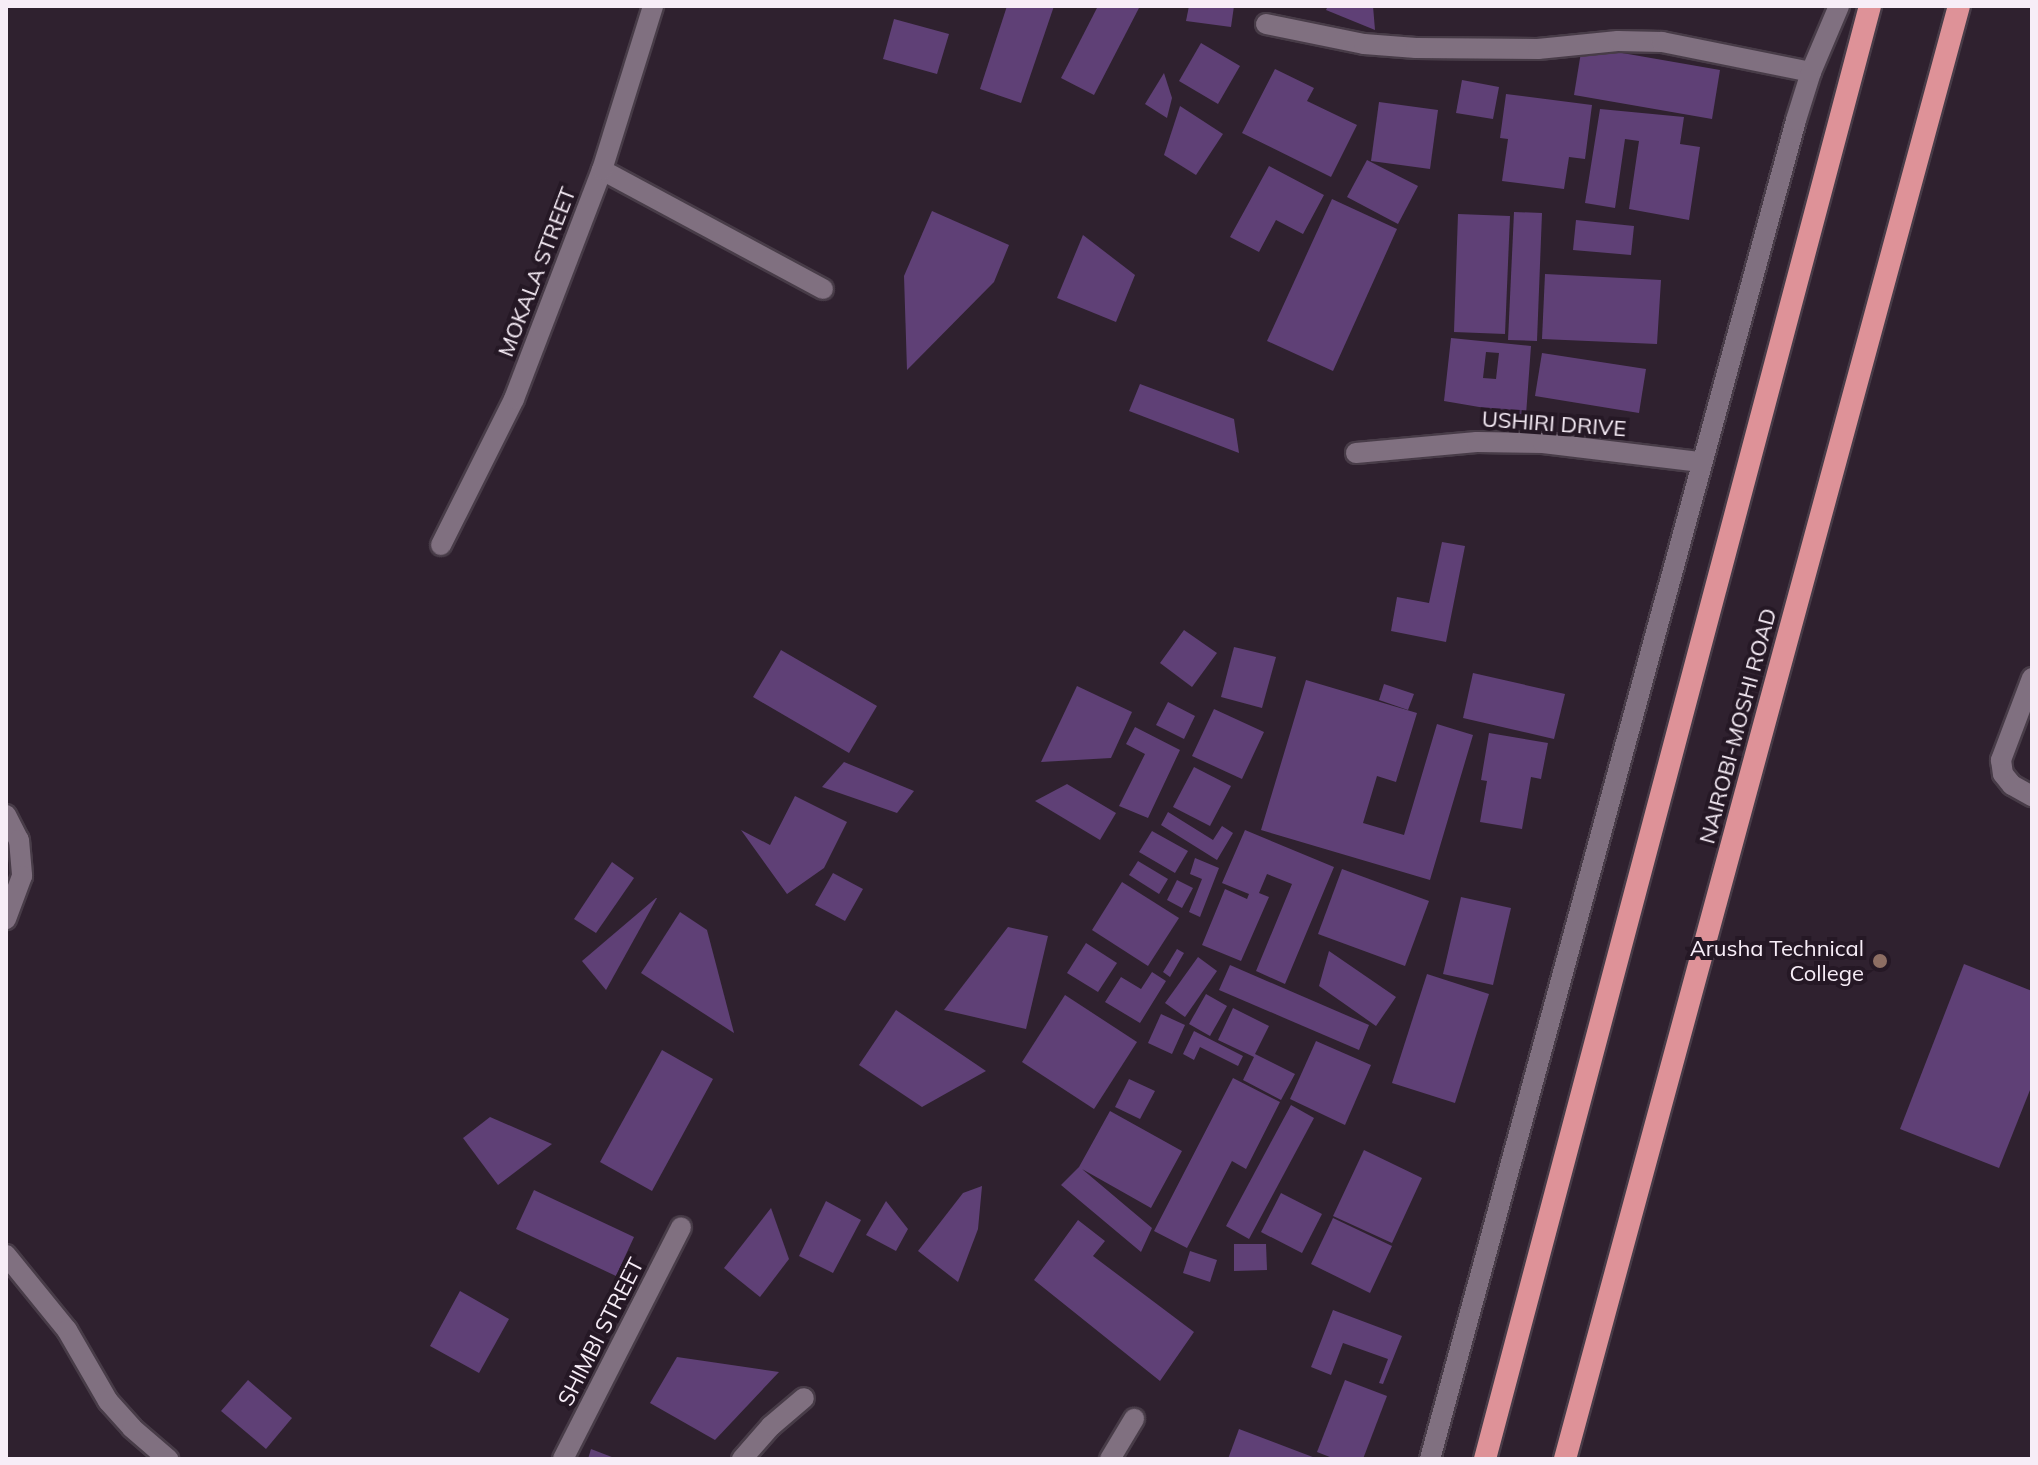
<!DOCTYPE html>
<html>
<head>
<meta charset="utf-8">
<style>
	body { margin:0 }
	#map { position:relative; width:2038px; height:1465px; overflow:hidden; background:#2f212f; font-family:Mulish,sans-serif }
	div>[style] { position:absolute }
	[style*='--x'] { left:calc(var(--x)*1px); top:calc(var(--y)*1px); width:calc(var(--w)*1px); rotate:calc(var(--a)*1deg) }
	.building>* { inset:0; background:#5f4076 }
	.roads { filter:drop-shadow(2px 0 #483c48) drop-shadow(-2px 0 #483c48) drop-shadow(0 2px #483c48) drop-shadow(0 -2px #483c48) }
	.service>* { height:20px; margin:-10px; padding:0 10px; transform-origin:10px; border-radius:10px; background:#807080 }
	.minor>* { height:20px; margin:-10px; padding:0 10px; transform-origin:10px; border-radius:10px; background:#807080 }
	.trunk>* { height:22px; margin:-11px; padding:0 11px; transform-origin:11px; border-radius:11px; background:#de9298 }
	.dots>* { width:22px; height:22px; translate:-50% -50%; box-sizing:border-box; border:4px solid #251825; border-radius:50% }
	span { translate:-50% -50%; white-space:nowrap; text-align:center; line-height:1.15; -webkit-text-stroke:8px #251825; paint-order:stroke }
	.street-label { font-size:22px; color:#f7edf7 }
	.poi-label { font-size:22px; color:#f7edf7 }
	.right { translate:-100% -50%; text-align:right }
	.frame { position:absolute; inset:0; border:8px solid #f7edf7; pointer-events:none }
</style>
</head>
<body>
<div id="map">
	<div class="building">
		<div style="clip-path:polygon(1007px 6px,1054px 6px,1021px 103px,980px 89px)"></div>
		<div style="clip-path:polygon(1098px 6px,1140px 6px,1094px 95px,1061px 78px)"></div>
		<div style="clip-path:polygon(1189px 6px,1234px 6px,1231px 27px,1186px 21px)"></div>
		<div style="clip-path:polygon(1328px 6px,1373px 6px,1375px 30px,1326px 10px)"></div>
		<div style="clip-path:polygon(894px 19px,949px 34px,937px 74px,883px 59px)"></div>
		<div style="clip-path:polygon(1201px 43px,1240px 66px,1218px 104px,1179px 81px)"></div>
		<div style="clip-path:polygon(1582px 46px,1720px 70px,1712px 119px,1574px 95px)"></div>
		<div style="clip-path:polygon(1275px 69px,1314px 88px,1307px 101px,1357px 125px,1331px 177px,1242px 133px)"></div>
		<div style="clip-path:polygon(1164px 73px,1172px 98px,1167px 118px,1145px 104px)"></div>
		<div style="clip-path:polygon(1462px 80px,1499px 87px,1493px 119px,1456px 113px)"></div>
		<div style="clip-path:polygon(1506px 94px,1592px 105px,1585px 159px,1569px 157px,1564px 189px,1502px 181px,1508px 139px,1500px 138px)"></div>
		<div style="clip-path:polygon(1379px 102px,1438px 110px,1430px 169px,1371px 161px)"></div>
		<div style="clip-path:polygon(1180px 106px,1223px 134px,1196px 175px,1164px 155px)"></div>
		<div style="clip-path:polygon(1600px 109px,1684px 117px,1680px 144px,1700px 147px,1689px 220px,1629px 209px,1639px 141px,1625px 139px,1615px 208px,1585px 203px)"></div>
		<div style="clip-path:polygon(1367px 160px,1418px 186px,1398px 224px,1347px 197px)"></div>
		<div style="clip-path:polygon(1269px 166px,1324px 195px,1303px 234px,1276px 220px,1259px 252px,1230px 237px)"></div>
		<div style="clip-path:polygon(1332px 199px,1397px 229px,1333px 371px,1267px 341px)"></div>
		<div style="clip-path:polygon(932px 211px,1009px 245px,994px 282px,907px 370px,904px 276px)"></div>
		<div style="clip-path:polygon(1514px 212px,1542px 213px,1537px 341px,1508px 340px)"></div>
		<div style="clip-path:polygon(1458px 214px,1510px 216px,1505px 334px,1454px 332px)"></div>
		<div style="clip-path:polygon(1576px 220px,1634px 226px,1631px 255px,1573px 250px)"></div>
		<div style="clip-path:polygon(1083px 235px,1135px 275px,1116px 322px,1057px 298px)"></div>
		<div style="clip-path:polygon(1545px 274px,1661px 280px,1657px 344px,1542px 339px)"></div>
		<div style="clip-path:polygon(evenodd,1451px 338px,1531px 346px,1526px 415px,1444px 401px,1451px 338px,1486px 352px,1499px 353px,1496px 379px,1483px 378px,1486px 352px)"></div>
		<div style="clip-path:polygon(1542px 353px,1646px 369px,1639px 413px,1535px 396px)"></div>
		<div style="clip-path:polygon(1140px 384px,1234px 419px,1239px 453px,1129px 411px)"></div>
		<div style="clip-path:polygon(1442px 542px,1465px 546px,1446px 642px,1391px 631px,1397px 597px,1429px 603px)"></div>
		<div style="clip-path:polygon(1184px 630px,1217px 653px,1192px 687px,1160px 663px)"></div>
		<div style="clip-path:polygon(1234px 647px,1276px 657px,1262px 708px,1221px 697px)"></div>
		<div style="clip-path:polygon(781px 650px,877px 706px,849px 753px,753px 697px)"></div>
		<div style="clip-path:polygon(1473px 673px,1565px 694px,1554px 739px,1463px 718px)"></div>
		<div style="clip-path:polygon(1306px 680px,1417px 713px,1396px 782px,1377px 776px,1363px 823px,1404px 835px,1437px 724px,1473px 735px,1430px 880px,1261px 830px)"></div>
		<div style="clip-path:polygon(1384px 684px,1414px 694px,1408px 710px,1379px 700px)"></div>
		<div style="clip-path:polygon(1077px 686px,1132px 712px,1111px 758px,1041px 762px)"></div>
		<div style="clip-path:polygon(1168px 702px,1195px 716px,1184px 739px,1156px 725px)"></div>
		<div style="clip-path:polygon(1214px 709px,1264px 732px,1242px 779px,1192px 756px)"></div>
		<div style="clip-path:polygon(1135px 727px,1180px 750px,1148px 818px,1119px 806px,1145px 754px,1126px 744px)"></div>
		<div style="clip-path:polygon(1489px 733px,1548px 743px,1541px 779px,1531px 777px,1522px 829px,1480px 822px,1487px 781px,1481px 780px)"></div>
		<div style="clip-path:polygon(844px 762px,914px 791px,897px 813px,822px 787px)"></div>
		<div style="clip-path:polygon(1194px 767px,1231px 786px,1210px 826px,1173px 807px)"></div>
		<div style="clip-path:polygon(1067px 784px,1116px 813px,1100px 840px,1035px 801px)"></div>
		<div style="clip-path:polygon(795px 796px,847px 822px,824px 868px,787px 894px,741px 830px,770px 845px)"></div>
		<div style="clip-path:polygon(1168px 812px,1213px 840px,1222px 826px,1233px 833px,1217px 860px,1161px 825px)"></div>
		<div style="clip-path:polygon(1245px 830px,1334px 867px,1285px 984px,1256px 971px,1292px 884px,1267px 874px,1259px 893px,1269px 897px,1241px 961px,1202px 945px,1225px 889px,1247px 899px,1249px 894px,1222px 883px)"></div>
		<div style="clip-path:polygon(1152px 831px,1188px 851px,1175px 873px,1139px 852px)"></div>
		<div style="clip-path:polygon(1195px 858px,1219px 868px,1200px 917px,1189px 912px,1202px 879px,1190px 874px)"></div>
		<div style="clip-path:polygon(1138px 861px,1168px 879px,1159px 894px,1129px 875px)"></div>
		<div style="clip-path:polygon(612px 862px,634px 878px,596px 933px,574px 919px)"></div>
		<div style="clip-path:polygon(1342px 869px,1429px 901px,1405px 966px,1318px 934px)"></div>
		<div style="clip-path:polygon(833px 873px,863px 889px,845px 921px,815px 905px)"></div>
		<div style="clip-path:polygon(1177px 880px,1193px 888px,1182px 908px,1167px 900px)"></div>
		<div style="clip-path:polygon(1122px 882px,1179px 918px,1148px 966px,1092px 930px)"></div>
		<div style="clip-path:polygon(1461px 897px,1511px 908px,1493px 985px,1443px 974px)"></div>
		<div style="clip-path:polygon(656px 898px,657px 898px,606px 990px,582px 961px)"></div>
		<div style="clip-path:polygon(680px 912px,707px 930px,734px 1033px,641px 973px)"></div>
		<div style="clip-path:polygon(1008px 927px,1048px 936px,1026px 1029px,944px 1010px)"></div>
		<div style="clip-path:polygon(1086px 943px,1117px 963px,1098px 992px,1067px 973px)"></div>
		<div style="clip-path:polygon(1177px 949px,1184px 953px,1170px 977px,1163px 972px)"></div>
		<div style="clip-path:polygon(1329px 951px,1396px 997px,1376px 1026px,1319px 986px)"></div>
		<div style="clip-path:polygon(1198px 957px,1217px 971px,1185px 1017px,1165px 1003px)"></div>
		<div style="clip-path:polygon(1964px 964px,2032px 991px,2032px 1085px,1999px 1168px,1900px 1129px)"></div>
		<div style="clip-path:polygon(1230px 965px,1369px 1025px,1359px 1050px,1219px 990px)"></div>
		<div style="clip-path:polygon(1152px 972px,1166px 981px,1140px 1023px,1105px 1002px,1121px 977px,1141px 989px)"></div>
		<div style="clip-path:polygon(1427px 974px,1489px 994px,1455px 1103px,1392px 1083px)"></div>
		<div style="clip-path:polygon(1206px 994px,1227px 1006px,1210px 1036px,1189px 1024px)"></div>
		<div style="clip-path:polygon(1065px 995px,1137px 1042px,1094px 1109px,1022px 1062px)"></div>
		<div style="clip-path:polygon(1233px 1008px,1269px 1026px,1255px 1054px,1295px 1074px,1281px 1100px,1243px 1080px,1254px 1057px,1218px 1040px)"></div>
		<div style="clip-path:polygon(896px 1010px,986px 1071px,922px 1107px,859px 1065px)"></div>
		<div style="clip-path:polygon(1161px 1014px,1185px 1025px,1172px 1054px,1148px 1043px)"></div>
		<div style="clip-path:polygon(1194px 1031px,1243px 1056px,1238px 1066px,1200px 1047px,1194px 1060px,1183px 1054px)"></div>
		<div style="clip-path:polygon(1316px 1041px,1371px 1065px,1345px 1125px,1290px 1099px)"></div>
		<div style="clip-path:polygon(662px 1050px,713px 1079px,652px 1191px,600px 1162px)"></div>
		<div style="clip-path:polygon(1233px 1078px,1280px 1102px,1246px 1169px,1232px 1161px,1187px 1248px,1154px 1231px)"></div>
		<div style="clip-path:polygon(1129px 1079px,1155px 1091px,1140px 1119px,1115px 1107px)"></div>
		<div style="clip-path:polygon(1291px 1105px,1314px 1118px,1249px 1239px,1226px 1226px)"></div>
		<div style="clip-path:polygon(1110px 1111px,1182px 1151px,1151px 1208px,1082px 1169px,1152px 1228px,1141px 1252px,1061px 1185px,1079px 1167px)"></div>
		<div style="clip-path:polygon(490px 1117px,552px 1144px,498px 1185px,463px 1138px)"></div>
		<div style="clip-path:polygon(1364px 1150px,1422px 1178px,1392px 1243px,1333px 1216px)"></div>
		<div style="clip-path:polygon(982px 1186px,978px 1229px,958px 1282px,918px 1251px,963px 1193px)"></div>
		<div style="clip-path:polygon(534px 1190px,634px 1237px,616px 1276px,516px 1229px)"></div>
		<div style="clip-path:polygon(1281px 1193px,1322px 1214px,1302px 1253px,1261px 1232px)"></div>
		<div style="clip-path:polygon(826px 1201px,861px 1220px,833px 1273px,799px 1256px)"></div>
		<div style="clip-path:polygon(886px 1201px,908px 1229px,896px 1251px,866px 1235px)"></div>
		<div style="clip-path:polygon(771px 1208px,789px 1259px,760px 1297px,724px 1268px)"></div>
		<div style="clip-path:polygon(1333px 1218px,1392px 1246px,1370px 1293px,1311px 1264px)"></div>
		<div style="clip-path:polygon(1078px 1220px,1105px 1241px,1093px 1256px,1194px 1332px,1160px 1381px,1034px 1280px)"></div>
		<div style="clip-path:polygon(1234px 1244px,1266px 1244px,1267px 1270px,1234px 1271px)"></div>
		<div style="clip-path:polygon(1190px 1251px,1217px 1260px,1210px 1282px,1183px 1273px)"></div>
		<div style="clip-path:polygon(460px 1291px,509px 1319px,479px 1373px,430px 1346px)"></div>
		<div style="clip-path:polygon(1333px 1310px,1402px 1336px,1383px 1384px,1379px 1383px,1388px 1359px,1343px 1343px,1331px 1375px,1311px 1367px)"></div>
		<div style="clip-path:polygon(677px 1357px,779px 1372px,715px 1440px,650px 1403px)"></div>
		<div style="clip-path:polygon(248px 1380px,292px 1418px,266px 1449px,221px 1411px)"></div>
		<div style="clip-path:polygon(1345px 1380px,1387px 1396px,1363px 1459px,1335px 1459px,1317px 1452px)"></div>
		<div style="clip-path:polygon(1239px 1429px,1318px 1459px,1228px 1459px)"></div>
		<div style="clip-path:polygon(591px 1449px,617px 1459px,588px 1459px)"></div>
	</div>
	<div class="roads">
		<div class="service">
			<div style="--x:1266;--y:24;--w:100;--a:11.5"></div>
			<div style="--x:1364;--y:44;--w:52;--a:4.4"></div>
			<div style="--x:1416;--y:48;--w:122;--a:0.5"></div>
			<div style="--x:1538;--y:49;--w:80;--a:-5.7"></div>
			<div style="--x:1618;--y:41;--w:44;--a:1.3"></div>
			<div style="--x:1662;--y:42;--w:152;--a:11.4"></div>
			<div style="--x:1356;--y:453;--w:121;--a:-5.2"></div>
			<div style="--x:1477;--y:442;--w:66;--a:0.9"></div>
			<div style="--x:1543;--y:443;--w:159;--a:6.9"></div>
			<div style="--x:2032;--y:678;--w:88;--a:110.7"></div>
			<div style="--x:2001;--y:760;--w:14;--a:82"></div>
			<div style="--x:2003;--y:774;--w:14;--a:51"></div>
			<div style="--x:2012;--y:785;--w:23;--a:29"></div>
		</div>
		<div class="minor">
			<div style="--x:602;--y:170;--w:251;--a:28.3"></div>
			<div style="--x:441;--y:545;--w:163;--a:-63.4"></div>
			<div style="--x:514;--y:399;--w:245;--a:-69"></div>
			<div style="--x:602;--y:170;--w:172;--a:-72.7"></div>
			<div style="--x:6;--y:815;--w:28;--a:63"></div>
			<div style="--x:19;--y:840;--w:36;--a:85"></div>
			<div style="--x:22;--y:876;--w:46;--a:110.4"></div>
			<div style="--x:6;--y:1255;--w:97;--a:50.9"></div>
			<div style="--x:67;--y:1330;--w:82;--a:60"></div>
			<div style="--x:108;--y:1401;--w:36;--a:48"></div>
			<div style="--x:132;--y:1428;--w:48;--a:40.7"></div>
			<div style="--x:563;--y:1459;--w:260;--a:-63"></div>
			<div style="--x:742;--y:1459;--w:44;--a:-48.7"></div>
			<div style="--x:771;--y:1426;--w:43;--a:-40.3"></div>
			<div style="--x:1110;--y:1459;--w:47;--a:-59"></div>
			<div style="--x:1430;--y:1459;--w:1388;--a:-74.71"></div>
			<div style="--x:1796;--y:120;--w:50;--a:-72.6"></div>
			<div style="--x:1811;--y:72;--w:72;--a:-67"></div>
		</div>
		<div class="trunk">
			<div style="--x:1485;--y:1459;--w:1503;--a:-75.16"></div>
			<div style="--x:1565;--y:1459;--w:1505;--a:-74.83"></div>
		</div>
	</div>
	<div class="dots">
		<div style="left:1880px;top:961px;background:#8d6e63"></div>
	</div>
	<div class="street-label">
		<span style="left:537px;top:272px;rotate:-69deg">MOKALA STREET</span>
		<span style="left:1554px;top:424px;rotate:4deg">USHIRI DRIVE</span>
		<span style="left:1738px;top:726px;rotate:-75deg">NAIROBI-MOSHI ROAD</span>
		<span style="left:601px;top:1332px;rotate:-63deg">SHIMBI STREET</span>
	</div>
	<div class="poi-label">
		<span class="right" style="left:1864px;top:961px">Arusha Technical<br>College</span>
	</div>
	<div class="frame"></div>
</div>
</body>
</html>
